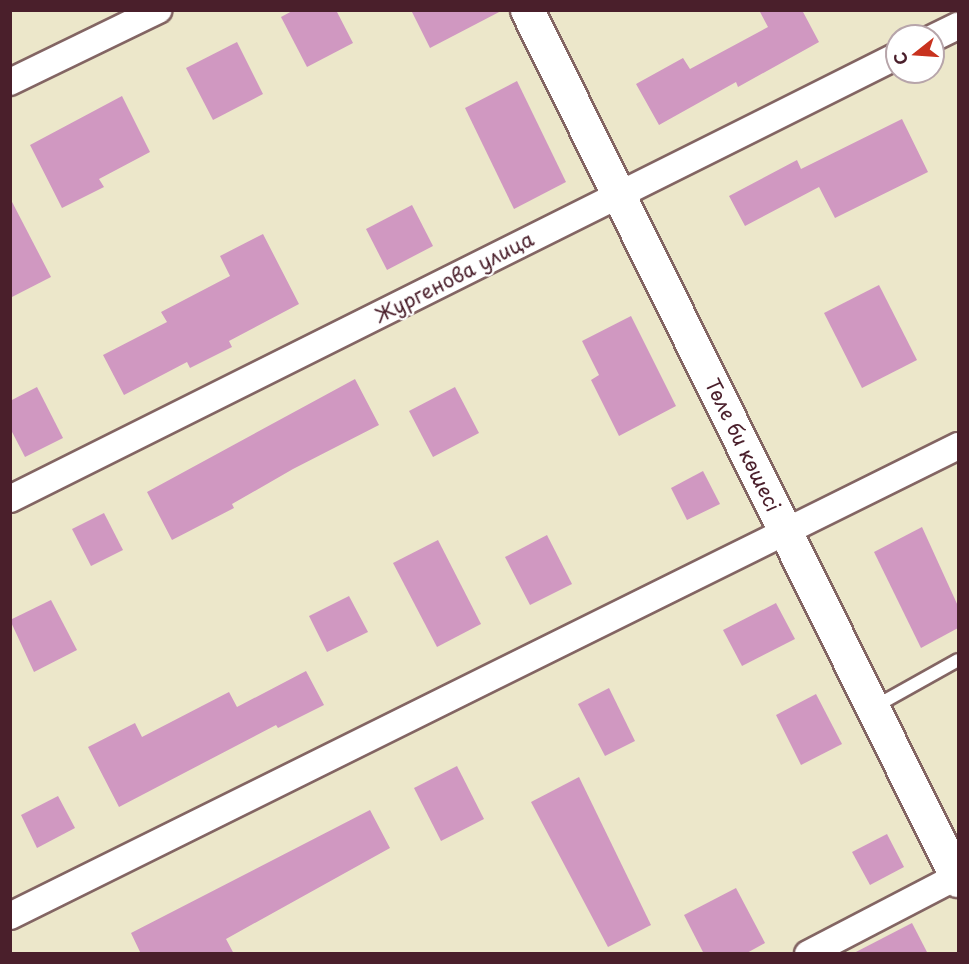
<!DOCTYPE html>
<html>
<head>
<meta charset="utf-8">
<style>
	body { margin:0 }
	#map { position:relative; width:969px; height:964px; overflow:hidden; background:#ece7ca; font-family:"Playpen Sans",sans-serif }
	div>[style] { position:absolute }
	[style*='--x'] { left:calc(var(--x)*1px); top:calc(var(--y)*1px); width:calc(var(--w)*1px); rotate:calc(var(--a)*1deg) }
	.building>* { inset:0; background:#d098c1 }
	.roads { filter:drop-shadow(2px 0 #836563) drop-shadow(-2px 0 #836563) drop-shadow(0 2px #836563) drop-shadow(0 -2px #836563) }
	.lane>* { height:12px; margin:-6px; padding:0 6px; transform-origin:6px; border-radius:6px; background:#fff }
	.street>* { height:26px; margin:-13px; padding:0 13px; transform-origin:13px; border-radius:13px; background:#fff }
	.secondary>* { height:33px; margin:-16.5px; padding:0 16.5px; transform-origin:16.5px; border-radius:16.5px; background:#fff }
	span { translate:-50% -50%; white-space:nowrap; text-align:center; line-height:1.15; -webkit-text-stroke:4.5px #fff; paint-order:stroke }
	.street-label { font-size:20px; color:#4a1f2b }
	.frame { position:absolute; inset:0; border:12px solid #4a1f2b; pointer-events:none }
	.north { position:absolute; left:885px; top:24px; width:60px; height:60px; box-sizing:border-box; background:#fff; border:2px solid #b7a5aa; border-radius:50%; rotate:253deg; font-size:16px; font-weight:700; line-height:24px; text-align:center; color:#4a1f2b }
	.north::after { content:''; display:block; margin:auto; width:21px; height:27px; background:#c8321e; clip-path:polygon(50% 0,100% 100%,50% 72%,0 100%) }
</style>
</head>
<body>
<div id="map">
	<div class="building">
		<div style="clip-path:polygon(294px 10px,336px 10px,353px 43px,307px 67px,281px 17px)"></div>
		<div style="clip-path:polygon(411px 10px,503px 10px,430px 48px)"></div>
		<div style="clip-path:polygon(759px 10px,802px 10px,819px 42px,738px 87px,736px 82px,659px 125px,636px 84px,683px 58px,690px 69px,768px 27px)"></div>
		<div style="clip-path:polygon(237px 42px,263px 94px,213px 120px,186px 68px)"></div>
		<div style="clip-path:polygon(517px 81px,566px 182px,514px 209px,465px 108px)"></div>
		<div style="clip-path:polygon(122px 96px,150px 152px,99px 179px,104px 187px,62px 208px,30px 145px)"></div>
		<div style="clip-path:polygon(902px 119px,928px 172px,835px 218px,819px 187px,745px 226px,729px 196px,797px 160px,801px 169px)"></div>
		<div style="clip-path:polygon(10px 198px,51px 277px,10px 298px)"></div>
		<div style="clip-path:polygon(412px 205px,433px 246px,387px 270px,366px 229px)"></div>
		<div style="clip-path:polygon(263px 234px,299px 304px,229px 341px,232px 347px,190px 368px,187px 362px,124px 395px,103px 355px,167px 322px,161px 312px,230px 276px,220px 256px)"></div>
		<div style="clip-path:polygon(879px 285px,917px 360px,862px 388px,824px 313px)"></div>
		<div style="clip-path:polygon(631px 316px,676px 406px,619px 436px,591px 380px,599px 375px,582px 341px)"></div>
		<div style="clip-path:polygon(355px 379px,379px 425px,293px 469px,232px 504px,234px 508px,172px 540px,147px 492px)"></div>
		<div style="clip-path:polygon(37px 387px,63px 438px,25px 457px,10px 428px,10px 401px)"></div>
		<div style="clip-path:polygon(455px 387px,479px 433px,433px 457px,409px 411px)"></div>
		<div style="clip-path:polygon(703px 471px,720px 504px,687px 520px,671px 488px)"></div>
		<div style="clip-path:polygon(104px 513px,123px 550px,91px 566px,72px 529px)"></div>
		<div style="clip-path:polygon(922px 527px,958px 606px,958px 628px,921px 648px,874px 552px)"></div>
		<div style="clip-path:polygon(547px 535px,572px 584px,530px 605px,505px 557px)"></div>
		<div style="clip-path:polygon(438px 540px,481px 624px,437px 647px,393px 563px)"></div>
		<div style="clip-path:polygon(349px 596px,368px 632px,327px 652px,309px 616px)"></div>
		<div style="clip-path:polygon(51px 600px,77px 650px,34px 672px,10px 620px)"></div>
		<div style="clip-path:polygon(776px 603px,795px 639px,742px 666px,723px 630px)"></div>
		<div style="clip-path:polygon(306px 671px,324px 705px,278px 728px,276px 725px,119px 807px,88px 747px,135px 723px,142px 737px,229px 692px,237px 707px)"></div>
		<div style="clip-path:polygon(609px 688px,635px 741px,605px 756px,578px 704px)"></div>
		<div style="clip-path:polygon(816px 694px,842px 744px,801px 765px,776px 715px)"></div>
		<div style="clip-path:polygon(457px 766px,484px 819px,441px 841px,414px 788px)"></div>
		<div style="clip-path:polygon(579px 777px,651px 925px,608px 947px,531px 802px)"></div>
		<div style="clip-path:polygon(58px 796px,75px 828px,37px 848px,21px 815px)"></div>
		<div style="clip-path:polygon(370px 810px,390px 848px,226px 939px,234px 954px,141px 954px,131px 933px)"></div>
		<div style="clip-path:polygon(887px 834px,904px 867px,870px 885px,852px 852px)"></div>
		<div style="clip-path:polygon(736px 888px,765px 943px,745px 954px,704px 954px,684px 915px)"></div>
		<div style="clip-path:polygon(912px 923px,928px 954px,852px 954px)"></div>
	</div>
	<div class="roads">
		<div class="lane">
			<div style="--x:874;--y:707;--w:96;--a:-29.2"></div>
		</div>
		<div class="street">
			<div style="--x:933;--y:38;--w:28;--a:-26"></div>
			<div style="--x:10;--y:82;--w:165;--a:-25.9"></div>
			<div style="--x:10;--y:499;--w:991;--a:-26.54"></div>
			<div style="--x:10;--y:916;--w:1058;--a:-26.37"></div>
			<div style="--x:808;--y:954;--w:169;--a:-27.5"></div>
		</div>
		<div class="secondary">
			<div style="--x:527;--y:10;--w:971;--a:63.65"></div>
		</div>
	</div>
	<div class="street-label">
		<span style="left:454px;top:277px;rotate:-27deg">Жургенова улица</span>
		<span style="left:743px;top:445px;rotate:64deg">Төле би көшесі</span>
	</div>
	<div class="frame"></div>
	<div class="north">С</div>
</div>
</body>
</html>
